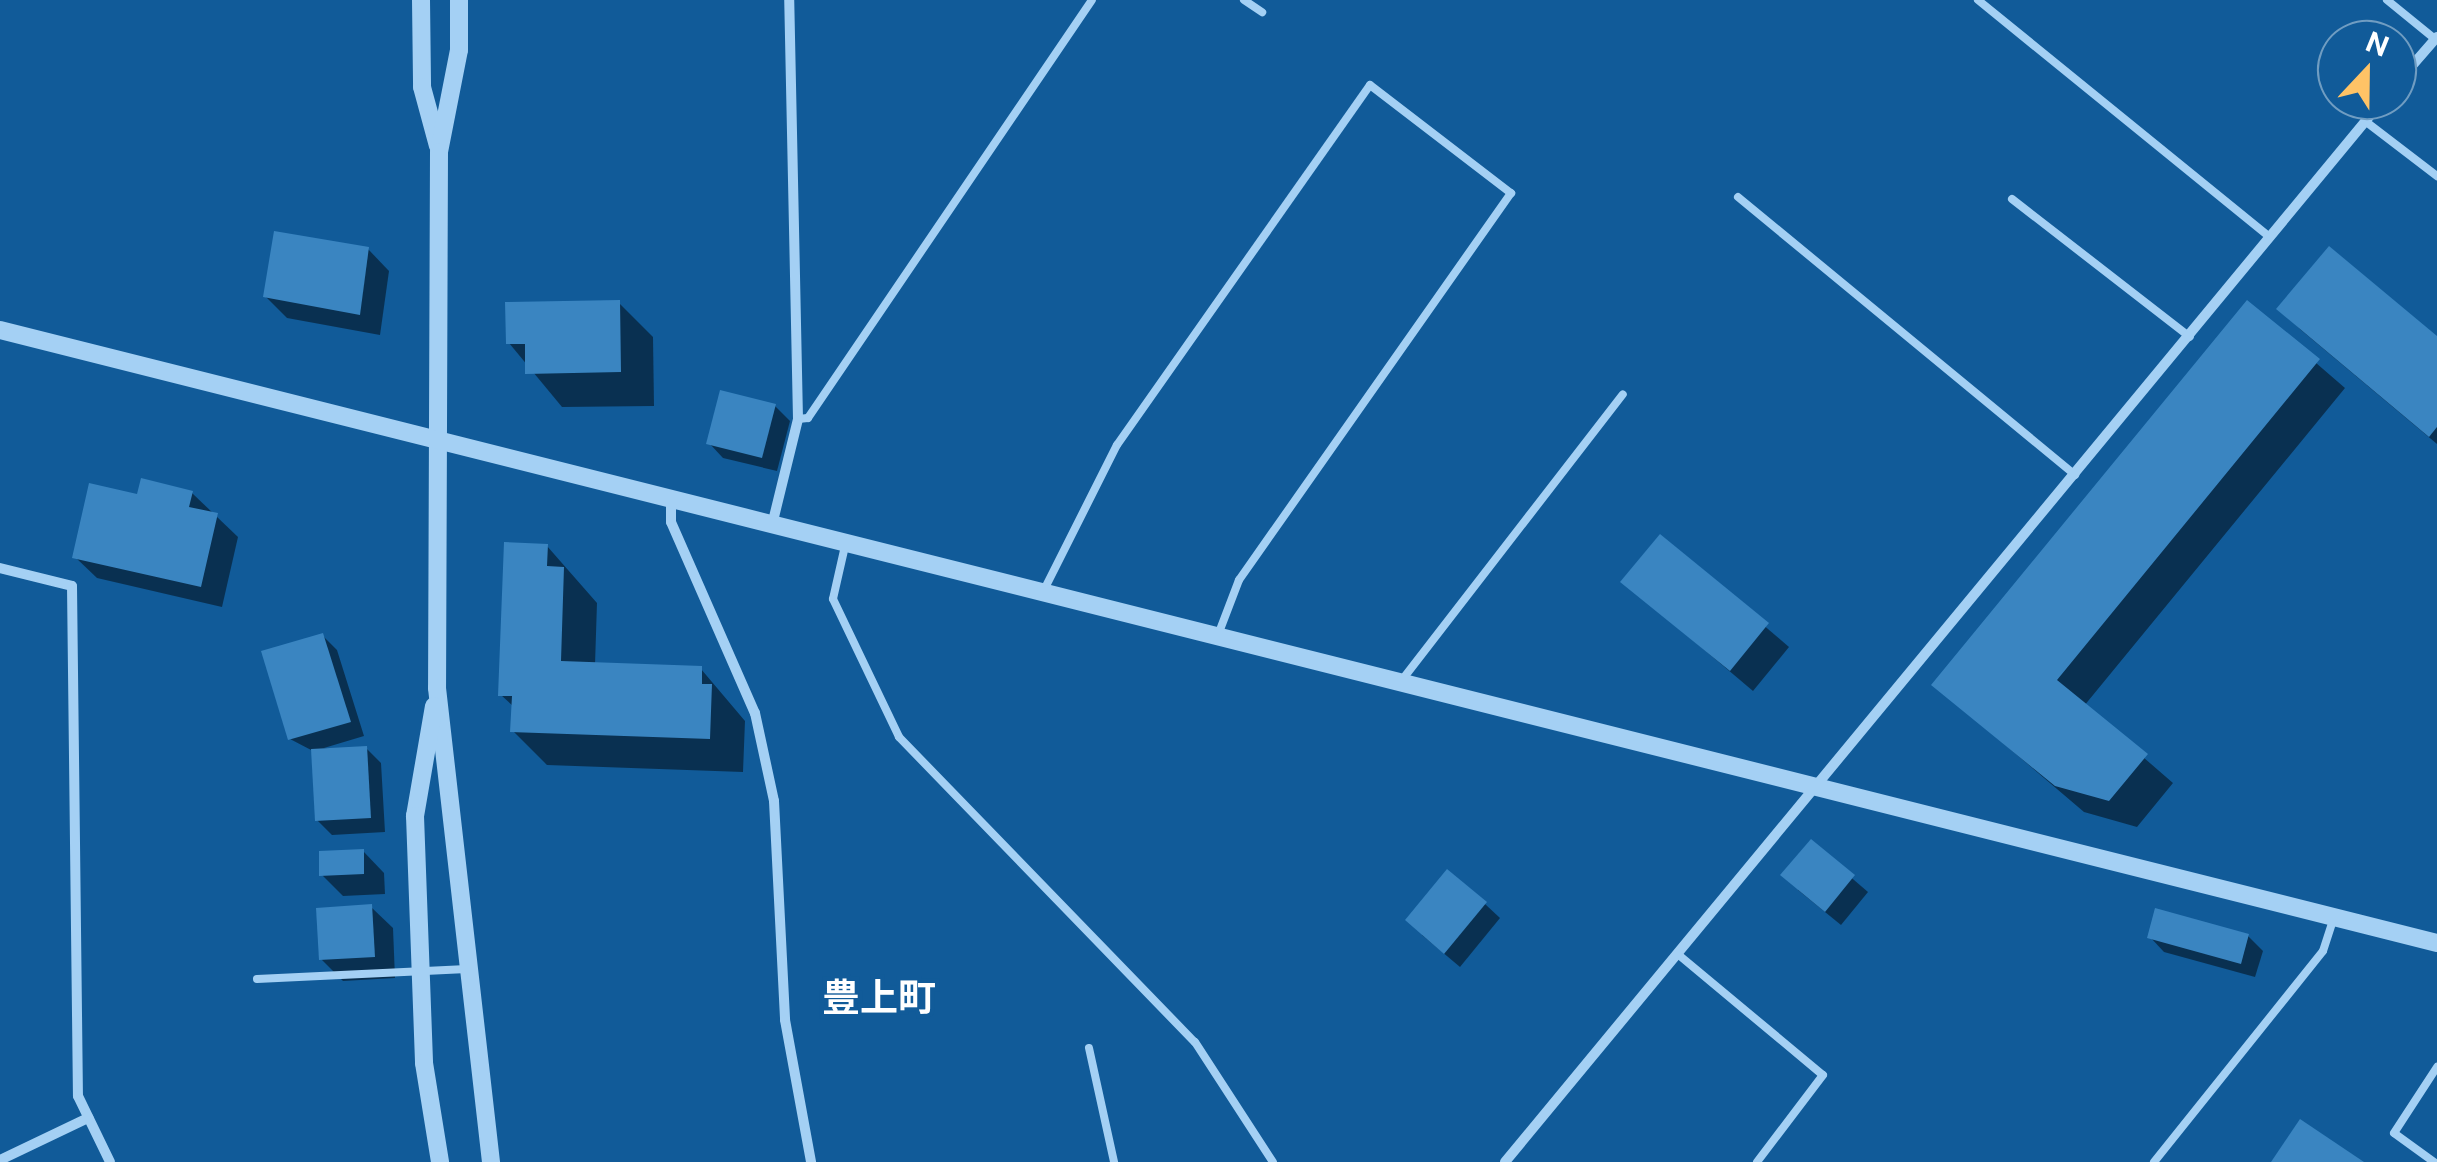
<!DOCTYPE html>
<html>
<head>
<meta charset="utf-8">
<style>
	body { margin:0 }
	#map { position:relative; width:2437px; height:1162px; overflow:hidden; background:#115b99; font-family:"Public Sans","Noto Sans JP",sans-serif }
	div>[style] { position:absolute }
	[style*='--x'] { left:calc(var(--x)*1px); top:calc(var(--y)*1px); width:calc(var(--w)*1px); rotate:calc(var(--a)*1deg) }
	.shadow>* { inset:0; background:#0007 }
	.building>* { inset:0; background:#3a85c1 }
	.service>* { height:8px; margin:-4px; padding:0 4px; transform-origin:4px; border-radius:4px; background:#a4d0f4 }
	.minor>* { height:10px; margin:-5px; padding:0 5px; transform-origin:5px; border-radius:5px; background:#a4d0f4 }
	.tertiary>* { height:18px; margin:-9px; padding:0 9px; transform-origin:9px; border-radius:9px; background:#a4d0f4 }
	span { translate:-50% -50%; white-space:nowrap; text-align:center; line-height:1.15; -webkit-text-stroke:9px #115b99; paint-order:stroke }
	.neighbourhood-label { font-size:38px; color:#fff; font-weight:700 }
	.north { position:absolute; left:2317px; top:20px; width:100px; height:100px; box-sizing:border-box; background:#115b99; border:2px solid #709dc2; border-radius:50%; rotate:22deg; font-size:28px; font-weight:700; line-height:40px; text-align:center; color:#fff }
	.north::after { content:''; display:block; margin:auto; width:35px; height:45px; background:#ffc366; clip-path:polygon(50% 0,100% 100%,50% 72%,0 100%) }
</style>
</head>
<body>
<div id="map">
	<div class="shadow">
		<div style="clip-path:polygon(368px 249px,389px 271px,380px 335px,287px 318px,265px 296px)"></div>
		<div style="clip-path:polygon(619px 303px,653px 337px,654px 406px,562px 407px,509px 343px)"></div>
		<div style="clip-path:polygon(2248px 304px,2345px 388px,2084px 706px,2173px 783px,2137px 827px,2084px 812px,1935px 685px)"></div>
		<div style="clip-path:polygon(2279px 309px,2437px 339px,2437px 444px,2301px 330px)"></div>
		<div style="clip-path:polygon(775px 406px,790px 421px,777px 471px,723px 458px,709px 443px)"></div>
		<div style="clip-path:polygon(192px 493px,238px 537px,222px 607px,97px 578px,75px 557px,138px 497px)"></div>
		<div style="clip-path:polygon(1660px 537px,1789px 647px,1753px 691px,1624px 582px)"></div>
		<div style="clip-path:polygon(547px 546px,597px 603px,595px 665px,701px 669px,745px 721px,743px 772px,547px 765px,513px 731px,514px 707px,501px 695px)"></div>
		<div style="clip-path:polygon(323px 636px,337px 650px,364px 736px,324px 748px,366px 748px,381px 763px,385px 832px,332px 835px,317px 820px,313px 751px,290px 739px)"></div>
		<div style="clip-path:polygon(1811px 843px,1868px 892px,1841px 925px,1798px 890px)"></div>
		<div style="clip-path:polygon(363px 851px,384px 873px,385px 894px,343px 896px,322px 875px)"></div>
		<div style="clip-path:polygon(1485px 904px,1500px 918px,1460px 967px,1422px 935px)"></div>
		<div style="clip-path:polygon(371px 907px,393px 928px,395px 978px,343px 981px,321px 959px)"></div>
		<div style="clip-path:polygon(2248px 936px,2263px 951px,2255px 977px,2164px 952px,2150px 937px)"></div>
	</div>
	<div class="building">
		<div style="clip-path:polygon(274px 231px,369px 247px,360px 315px,263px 297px)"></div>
		<div style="clip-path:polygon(2329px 246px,2437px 336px,2437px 427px,2429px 437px,2276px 309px)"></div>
		<div style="clip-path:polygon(620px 300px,621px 372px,525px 374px,525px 344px,506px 344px,505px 302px)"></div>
		<div style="clip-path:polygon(2247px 300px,2320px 359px,2057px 680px,2148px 754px,2109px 801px,2055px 786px,1931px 685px)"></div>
		<div style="clip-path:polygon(720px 390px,776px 404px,762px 458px,706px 444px)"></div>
		<div style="clip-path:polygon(141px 478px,193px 491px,189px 507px,218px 513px,201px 587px,72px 558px,89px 483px,137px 494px)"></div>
		<div style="clip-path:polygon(1660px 534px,1769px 623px,1730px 671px,1620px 582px)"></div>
		<div style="clip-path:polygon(504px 542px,548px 544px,547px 566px,564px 567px,561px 661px,702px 666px,702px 684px,712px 684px,710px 739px,510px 732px,512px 696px,498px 696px)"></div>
		<div style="clip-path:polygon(323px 633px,351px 722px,288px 740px,261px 651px)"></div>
		<div style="clip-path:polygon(367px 746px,371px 818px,315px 821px,311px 749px)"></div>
		<div style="clip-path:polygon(1811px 839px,1855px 875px,1825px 912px,1780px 875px)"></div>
		<div style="clip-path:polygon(364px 849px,364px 874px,319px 876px,319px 851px)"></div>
		<div style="clip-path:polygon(1447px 869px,1487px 902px,1444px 954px,1405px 920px)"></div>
		<div style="clip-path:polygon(372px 904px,375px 957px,319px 960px,316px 908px)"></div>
		<div style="clip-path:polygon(2155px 908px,2249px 934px,2241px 964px,2147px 938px)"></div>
		<div style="clip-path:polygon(2300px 1119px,2364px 1162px,2271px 1162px)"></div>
	</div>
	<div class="service">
		<div style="--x:1244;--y:0;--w:22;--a:34"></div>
		<div style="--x:1978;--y:0;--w:376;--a:39.1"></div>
		<div style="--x:2387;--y:0;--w:62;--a:39.1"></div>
		<div style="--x:2365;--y:121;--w:91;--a:37.4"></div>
		<div style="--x:1738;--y:197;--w:437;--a:39.5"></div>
		<div style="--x:2012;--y:199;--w:225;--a:37.8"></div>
		<div style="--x:798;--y:419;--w:10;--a:-6"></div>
		<div style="--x:808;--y:418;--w:505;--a:-55.81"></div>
		<div style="--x:845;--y:546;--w:54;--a:102.8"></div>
		<div style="--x:833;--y:599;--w:153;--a:64.4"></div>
		<div style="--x:899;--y:737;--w:425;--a:45.9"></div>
		<div style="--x:1195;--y:1042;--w:143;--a:57"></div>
		<div style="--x:1045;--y:588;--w:160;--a:-63.3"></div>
		<div style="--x:1117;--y:445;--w:440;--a:-54.9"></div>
		<div style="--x:1370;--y:85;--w:178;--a:37.5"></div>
		<div style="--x:1511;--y:193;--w:473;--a:125.1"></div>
		<div style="--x:1239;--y:580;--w:59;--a:110.9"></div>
		<div style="--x:1402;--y:680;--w:361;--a:-52.3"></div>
		<div style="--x:1680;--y:956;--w:186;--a:39.8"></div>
		<div style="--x:1823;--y:1075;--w:109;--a:127.2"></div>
		<div style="--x:257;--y:979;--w:210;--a:-2.7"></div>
		<div style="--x:1089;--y:1048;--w:117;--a:77.6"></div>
		<div style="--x:2154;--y:1162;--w:270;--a:-51.3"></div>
		<div style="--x:2323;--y:951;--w:36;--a:-72"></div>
		<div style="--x:2434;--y:1162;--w:49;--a:-144.1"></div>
		<div style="--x:2394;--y:1133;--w:79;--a:-56.9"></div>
	</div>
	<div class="minor">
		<div style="--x:2397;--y:83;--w:61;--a:-49"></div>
		<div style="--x:671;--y:497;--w:25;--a:90"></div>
		<div style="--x:671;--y:522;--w:209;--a:66.3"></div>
		<div style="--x:755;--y:713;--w:90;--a:77.8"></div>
		<div style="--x:774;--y:801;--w:219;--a:87.1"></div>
		<div style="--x:785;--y:1020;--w:144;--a:79.6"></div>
		<div style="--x:773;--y:521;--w:105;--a:-76.2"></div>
		<div style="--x:798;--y:419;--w:419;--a:-91.2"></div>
		<div style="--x:0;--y:568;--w:74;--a:14"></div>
		<div style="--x:72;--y:586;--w:510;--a:89.33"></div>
		<div style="--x:78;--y:1096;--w:73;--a:64.1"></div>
		<div style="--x:0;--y:1160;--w:98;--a:-25.5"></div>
		<div style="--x:1505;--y:1162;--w:1378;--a:-50.42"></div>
	</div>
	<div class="tertiary">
		<div style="--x:421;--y:0;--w:87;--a:89.3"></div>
		<div style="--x:422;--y:87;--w:61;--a:74.8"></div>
		<div style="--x:459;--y:0;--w:50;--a:90"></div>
		<div style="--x:459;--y:50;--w:104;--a:101.1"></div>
		<div style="--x:439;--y:152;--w:536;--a:90.21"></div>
		<div style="--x:437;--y:688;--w:477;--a:83.5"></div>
		<div style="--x:0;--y:330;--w:2513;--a:14.12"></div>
		<div style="--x:434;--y:706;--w:112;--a:99.8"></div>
		<div style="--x:415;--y:816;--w:247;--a:87.9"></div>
		<div style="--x:424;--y:1063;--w:100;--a:80.8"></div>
	</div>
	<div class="neighbourhood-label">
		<span style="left:879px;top:998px">豊上町</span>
	</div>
	<div class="north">N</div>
</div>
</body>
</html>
